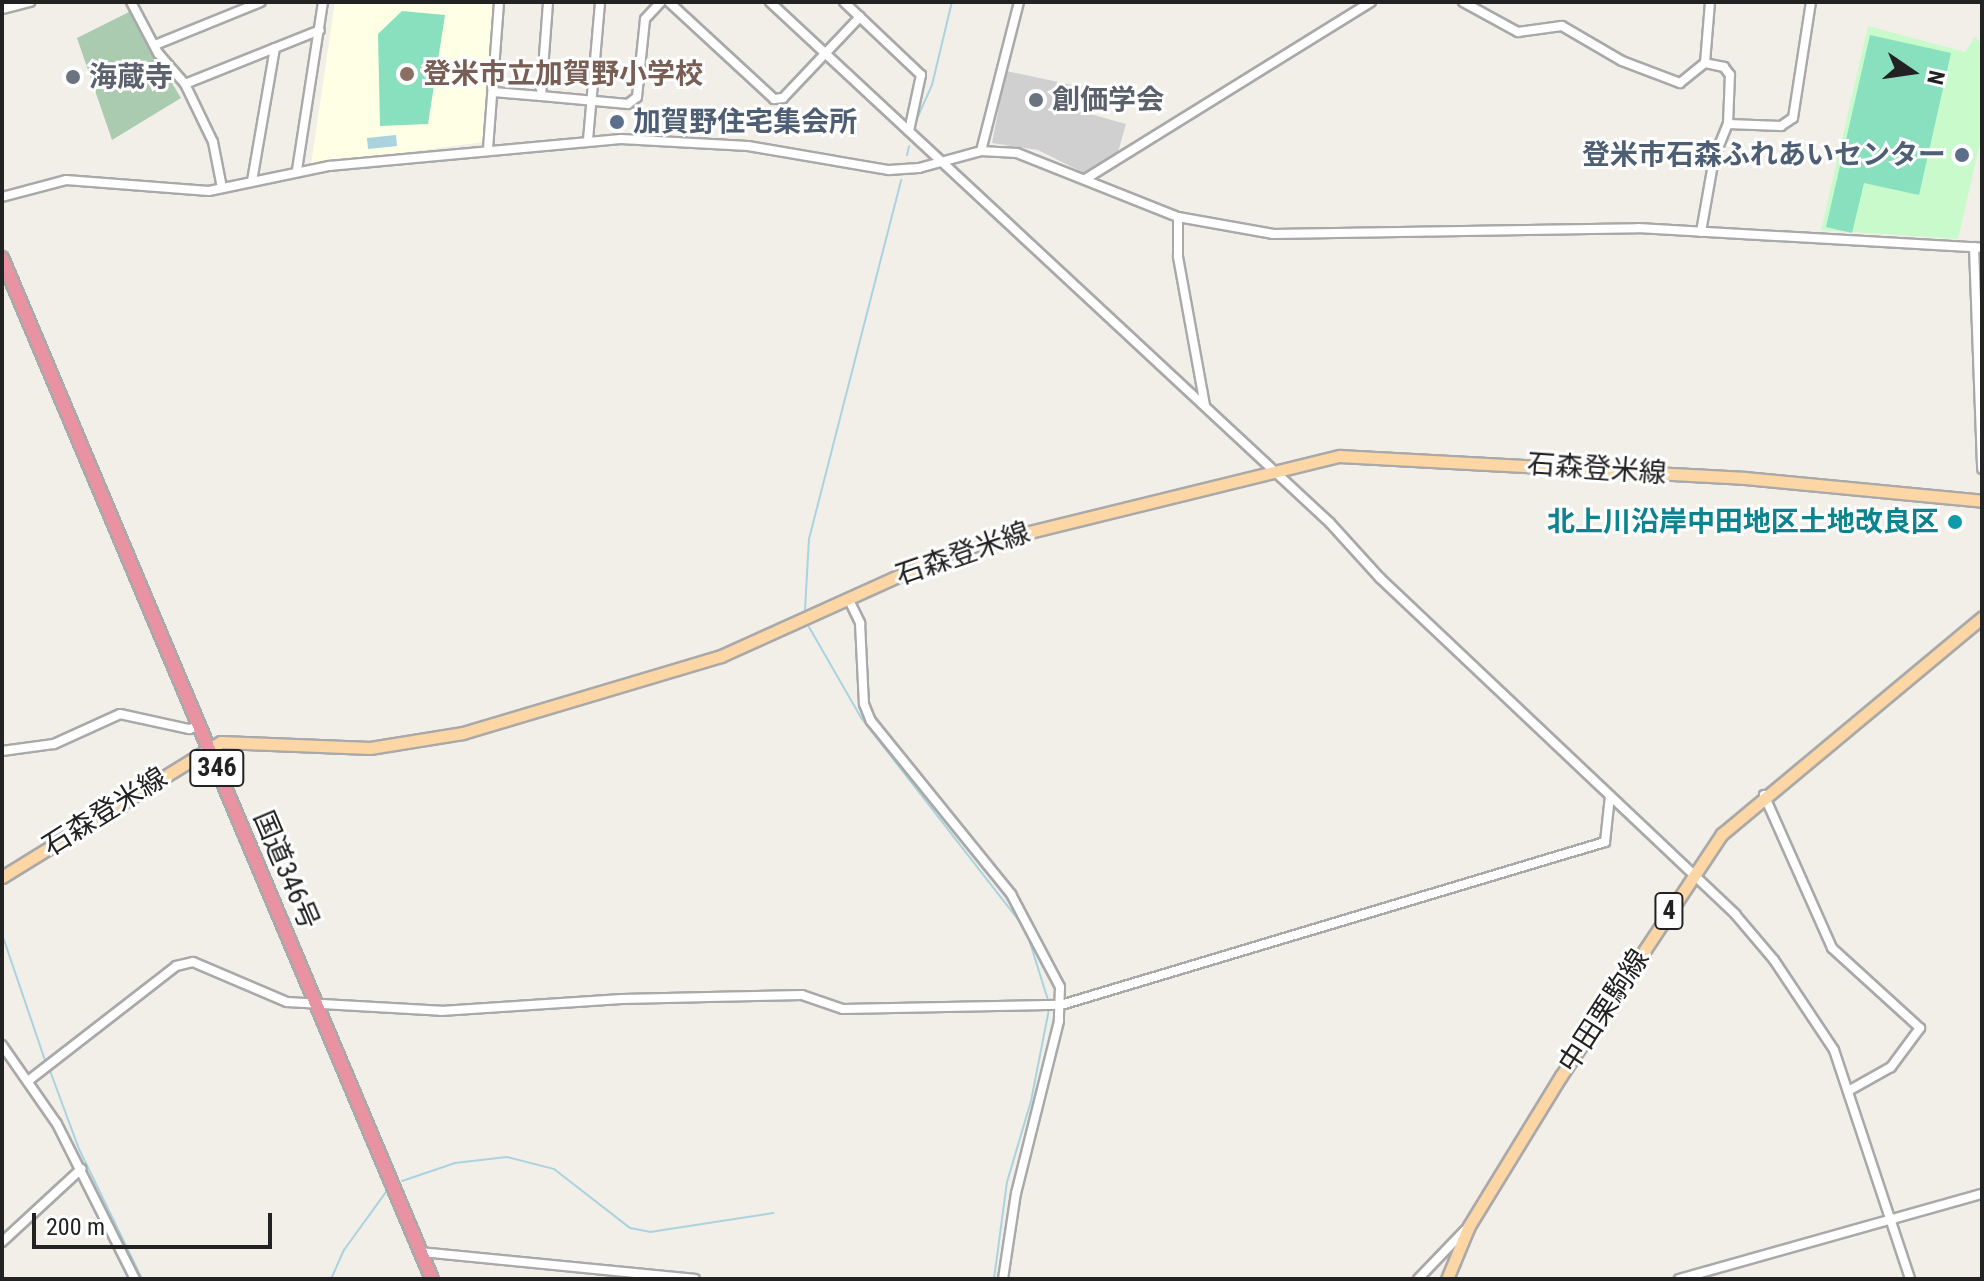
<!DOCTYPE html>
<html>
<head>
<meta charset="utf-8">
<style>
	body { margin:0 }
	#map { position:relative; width:1984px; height:1281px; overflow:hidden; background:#f2efe9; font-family:"Roboto Condensed","Noto Sans JP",sans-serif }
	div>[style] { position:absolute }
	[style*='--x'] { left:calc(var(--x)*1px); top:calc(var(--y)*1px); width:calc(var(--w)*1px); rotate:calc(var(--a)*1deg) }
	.education>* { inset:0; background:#ffffe5 }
	.religious>* { inset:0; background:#d0d0d0 }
	.cemetery>* { inset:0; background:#aacbaf }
	.park>* { inset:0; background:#c8facc }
	.pitch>* { inset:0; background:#88e0be }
	.water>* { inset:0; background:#aad3df }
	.stream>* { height:2px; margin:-1px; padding:0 1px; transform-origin:1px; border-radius:1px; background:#aad3df }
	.roads { filter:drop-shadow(2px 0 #a9a9a9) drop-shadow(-2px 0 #a9a9a9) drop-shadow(0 2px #a9a9a9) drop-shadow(0 -2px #a9a9a9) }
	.minor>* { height:8px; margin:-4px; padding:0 4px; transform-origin:4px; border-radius:4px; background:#fff }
	.major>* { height:11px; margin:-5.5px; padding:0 5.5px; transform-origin:5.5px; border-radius:5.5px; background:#fcd6a4 }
	.highway>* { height:12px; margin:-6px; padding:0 6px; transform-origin:6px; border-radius:6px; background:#e892a2 }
	.dots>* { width:22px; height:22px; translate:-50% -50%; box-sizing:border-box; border:4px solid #fff; border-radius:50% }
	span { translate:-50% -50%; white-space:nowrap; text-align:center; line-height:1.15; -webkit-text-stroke:6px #fff; paint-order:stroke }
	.shield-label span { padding:2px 6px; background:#fff; border:2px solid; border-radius:6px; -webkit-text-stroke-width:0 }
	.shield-label { font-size:26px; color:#222; font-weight:700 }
	.education-label { font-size:28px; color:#785e54; font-weight:700 }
	.left { translate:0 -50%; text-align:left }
	.worship-label { font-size:28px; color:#5b616d; font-weight:700 }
	.service-label { font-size:28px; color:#4e5e75; font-weight:700 }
	.right { translate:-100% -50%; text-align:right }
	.street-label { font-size:28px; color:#222 }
	.culture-label { font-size:28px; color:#0d838f; font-weight:700 }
	.frame { position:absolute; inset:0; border:4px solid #222; pointer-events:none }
	.north { position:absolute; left:1872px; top:32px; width:80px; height:80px; -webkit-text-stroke:6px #fff; paint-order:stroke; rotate:103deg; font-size:22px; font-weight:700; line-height:32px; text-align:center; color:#222 }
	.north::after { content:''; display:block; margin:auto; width:28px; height:36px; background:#222; clip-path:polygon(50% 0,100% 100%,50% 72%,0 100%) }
	.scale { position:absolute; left:32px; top:1213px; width:240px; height:36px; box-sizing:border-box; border:4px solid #222; border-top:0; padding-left:10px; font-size:24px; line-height:28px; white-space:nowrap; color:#222; -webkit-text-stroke:6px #fff; paint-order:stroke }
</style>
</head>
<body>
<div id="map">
	<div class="education">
		<div style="clip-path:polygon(335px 2px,495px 2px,484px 142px,311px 165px)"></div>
	</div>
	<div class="religious">
		<div style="clip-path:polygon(1006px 71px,1077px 86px,1072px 109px,1126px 124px,1116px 159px,1088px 175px,1038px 150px,992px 143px)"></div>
	</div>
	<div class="cemetery">
		<div style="clip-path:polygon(129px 12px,181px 98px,112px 140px,77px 38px)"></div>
	</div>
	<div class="park">
		<div style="clip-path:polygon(1868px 26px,1965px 52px,1975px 37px,1982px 44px,1982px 134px,1958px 239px,1821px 230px)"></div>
	</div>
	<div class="pitch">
		<div style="clip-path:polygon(402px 11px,445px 15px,428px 124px,380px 126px,378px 34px)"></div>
		<div style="clip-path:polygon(1870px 35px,1951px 53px,1919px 195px,1864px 183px,1852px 233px,1826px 227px)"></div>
	</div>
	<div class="water">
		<div style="clip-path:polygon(396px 135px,397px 146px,368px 149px,367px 138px)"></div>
	</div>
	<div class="stream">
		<div style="--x:915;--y:123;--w:42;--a:-65.9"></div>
		<div style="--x:932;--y:85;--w:85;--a:-76.5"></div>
		<div style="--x:907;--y:155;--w:9;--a:-77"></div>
		<div style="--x:805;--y:610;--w:71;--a:-86.8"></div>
		<div style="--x:809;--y:539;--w:371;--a:-75.6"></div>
		<div style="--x:809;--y:627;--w:106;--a:60.1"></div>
		<div style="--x:862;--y:719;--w:264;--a:52.1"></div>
		<div style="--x:1027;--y:933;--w:73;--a:72.6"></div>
		<div style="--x:2;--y:934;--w:136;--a:71.2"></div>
		<div style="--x:49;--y:1068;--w:86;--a:69.7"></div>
		<div style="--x:79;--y:1149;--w:144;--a:64.1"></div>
		<div style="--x:402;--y:1181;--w:56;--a:-18.8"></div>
		<div style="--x:455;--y:1163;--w:52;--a:-6.6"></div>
		<div style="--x:507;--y:1157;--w:49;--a:14.3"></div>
		<div style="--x:554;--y:1169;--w:96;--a:37.8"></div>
		<div style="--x:630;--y:1228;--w:20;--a:11"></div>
		<div style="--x:650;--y:1232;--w:125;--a:-8.7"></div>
		<div style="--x:331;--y:1279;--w:32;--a:-66"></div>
		<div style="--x:344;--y:1250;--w:72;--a:-54.1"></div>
		<div style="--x:994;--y:1279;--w:98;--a:-82.4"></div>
		<div style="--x:1007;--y:1182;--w:84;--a:-73.5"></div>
		<div style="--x:1031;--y:1101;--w:94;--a:-78.9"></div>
	</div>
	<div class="roads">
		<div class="minor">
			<div style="--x:131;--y:2;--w:58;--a:62.1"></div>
			<div style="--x:158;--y:53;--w:41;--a:48.9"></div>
			<div style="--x:185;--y:84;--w:64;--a:64.2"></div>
			<div style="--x:213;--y:142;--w:47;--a:78.9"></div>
			<div style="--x:669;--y:2;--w:143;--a:42.7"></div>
			<div style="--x:774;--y:99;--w:9;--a:-6"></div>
			<div style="--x:783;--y:98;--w:112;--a:-46.5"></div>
			<div style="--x:770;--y:2;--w:765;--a:42.93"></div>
			<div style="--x:1330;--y:523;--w:74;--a:47.7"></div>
			<div style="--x:1380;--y:578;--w:489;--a:43.4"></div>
			<div style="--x:1735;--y:914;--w:60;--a:49.7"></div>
			<div style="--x:1774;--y:960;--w:108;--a:56.3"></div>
			<div style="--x:1834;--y:1050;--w:241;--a:71.6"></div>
			<div style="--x:844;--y:2;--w:106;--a:43.5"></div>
			<div style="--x:921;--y:75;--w:57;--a:102.1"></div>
			<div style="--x:1463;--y:2;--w:63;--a:28.6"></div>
			<div style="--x:1518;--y:32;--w:44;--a:-7.8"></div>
			<div style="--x:1562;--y:26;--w:69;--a:30.3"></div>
			<div style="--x:1622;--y:61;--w:62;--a:20.8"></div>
			<div style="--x:1680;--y:83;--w:32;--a:-39"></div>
			<div style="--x:1705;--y:63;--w:61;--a:-85.3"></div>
			<div style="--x:2;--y:9;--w:29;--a:-14"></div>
			<div style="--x:155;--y:45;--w:114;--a:-22.1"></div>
			<div style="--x:185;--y:84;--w:145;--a:-21.8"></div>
			<div style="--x:493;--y:92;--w:48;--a:4.8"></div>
			<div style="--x:541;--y:96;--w:94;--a:-85.7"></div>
			<div style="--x:541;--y:96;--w:87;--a:5.3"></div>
			<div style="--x:628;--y:104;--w:11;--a:-38"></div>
			<div style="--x:637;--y:97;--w:78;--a:-84.1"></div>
			<div style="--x:645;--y:19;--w:23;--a:-47"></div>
			<div style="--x:1728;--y:124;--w:53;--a:2.2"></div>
			<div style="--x:1781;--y:126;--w:14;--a:-34"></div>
			<div style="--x:1793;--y:118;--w:117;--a:-81.2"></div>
			<div style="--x:588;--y:140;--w:139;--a:-85"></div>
			<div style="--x:488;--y:149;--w:147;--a:-85.7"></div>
			<div style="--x:981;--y:151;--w:154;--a:-75.7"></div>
			<div style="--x:297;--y:170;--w:170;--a:-81.2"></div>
			<div style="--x:1087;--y:178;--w:334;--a:-31.8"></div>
			<div style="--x:252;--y:181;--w:135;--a:-80.2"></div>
			<div style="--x:2;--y:197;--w:66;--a:-14.9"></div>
			<div style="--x:66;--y:180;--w:143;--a:4.4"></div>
			<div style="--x:209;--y:191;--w:123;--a:-11.8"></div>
			<div style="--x:329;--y:166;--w:293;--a:-5.3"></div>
			<div style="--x:621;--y:139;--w:127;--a:3.2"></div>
			<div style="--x:748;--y:146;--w:143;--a:9.7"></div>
			<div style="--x:889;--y:170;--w:30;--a:-4"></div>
			<div style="--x:919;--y:168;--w:64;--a:-15.3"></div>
			<div style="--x:981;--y:151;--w:36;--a:3"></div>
			<div style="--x:1017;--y:153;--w:173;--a:21.7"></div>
			<div style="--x:1178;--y:217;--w:97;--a:10.1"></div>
			<div style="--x:1273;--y:234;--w:365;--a:-0.9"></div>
			<div style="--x:1638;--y:228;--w:345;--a:3.3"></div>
			<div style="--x:1178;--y:217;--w:40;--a:90"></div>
			<div style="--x:1178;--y:257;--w:150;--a:79.7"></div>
			<div style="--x:1701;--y:232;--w:75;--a:-80"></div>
			<div style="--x:1714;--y:158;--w:37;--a:-68"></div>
			<div style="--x:1728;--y:124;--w:49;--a:-87.7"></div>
			<div style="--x:1730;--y:75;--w:10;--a:-127"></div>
			<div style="--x:1724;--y:67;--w:19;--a:-168"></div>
			<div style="--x:1974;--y:247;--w:222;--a:87.9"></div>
			<div style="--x:848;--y:598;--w:28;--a:64"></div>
			<div style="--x:860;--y:623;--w:81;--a:87.2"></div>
			<div style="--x:864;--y:704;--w:18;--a:68"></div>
			<div style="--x:871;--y:721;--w:223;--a:51"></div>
			<div style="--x:1011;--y:894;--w:105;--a:62.2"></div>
			<div style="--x:1060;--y:987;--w:34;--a:92"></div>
			<div style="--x:1059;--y:1021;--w:177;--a:104"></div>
			<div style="--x:1016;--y:1193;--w:87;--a:98.6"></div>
			<div style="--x:2;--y:751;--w:52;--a:-7.7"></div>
			<div style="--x:54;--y:744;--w:72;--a:-24.4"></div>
			<div style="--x:120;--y:714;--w:71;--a:12.3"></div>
			<div style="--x:189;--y:729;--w:11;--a:-15"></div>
			<div style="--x:1764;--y:795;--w:167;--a:66"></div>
			<div style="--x:1832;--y:948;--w:119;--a:42.3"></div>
			<div style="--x:1920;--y:1028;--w:49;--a:126.6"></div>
			<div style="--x:1891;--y:1067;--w:47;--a:150.7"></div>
			<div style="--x:2;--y:1045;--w:96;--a:55.2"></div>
			<div style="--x:57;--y:1124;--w:174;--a:63.3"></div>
			<div style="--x:28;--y:1081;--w:187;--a:-37.8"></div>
			<div style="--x:176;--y:966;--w:17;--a:-13"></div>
			<div style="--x:193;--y:962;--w:102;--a:23.1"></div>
			<div style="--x:287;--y:1002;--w:154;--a:3.3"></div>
			<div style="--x:441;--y:1011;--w:181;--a:-3.8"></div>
			<div style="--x:622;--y:999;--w:180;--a:-1.3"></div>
			<div style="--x:802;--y:995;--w:43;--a:18.9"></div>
			<div style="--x:843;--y:1009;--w:218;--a:-1.1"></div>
			<div style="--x:1061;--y:1005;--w:568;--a:-16.68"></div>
			<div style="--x:1605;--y:842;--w:46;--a:-83.8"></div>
			<div style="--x:2;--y:1242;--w:108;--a:-42.7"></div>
			<div style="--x:421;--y:1252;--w:275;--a:5.6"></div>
			<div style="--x:1418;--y:1279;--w:68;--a:-46.2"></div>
			<div style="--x:1679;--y:1279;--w:315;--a:-15.7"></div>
		</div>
		<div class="major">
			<div style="--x:2;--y:877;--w:257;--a:-31.7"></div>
			<div style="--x:221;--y:742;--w:149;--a:2.3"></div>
			<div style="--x:370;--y:748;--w:94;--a:-9.2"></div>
			<div style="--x:463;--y:733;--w:269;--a:-16.6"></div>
			<div style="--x:721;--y:656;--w:258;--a:-24.3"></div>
			<div style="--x:956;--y:550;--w:395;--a:-13.8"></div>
			<div style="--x:1340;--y:456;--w:406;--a:3.1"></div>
			<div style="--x:1745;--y:478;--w:238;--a:5.5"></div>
			<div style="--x:1447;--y:1279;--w:57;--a:-67.5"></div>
			<div style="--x:1469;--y:1226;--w:176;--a:-58.5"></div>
			<div style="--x:1561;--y:1076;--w:291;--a:-56.4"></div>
			<div style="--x:1722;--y:834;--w:339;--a:-39.8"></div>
		</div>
		<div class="highway">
			<div style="--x:2;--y:258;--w:1108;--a:67.16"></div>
		</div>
	</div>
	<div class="dots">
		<div style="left:407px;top:74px;background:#8d6e63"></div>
		<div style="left:73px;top:77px;background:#6b7280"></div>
		<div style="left:1036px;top:100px;background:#6b7280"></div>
		<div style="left:617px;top:122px;background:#5c6f8a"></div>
		<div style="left:1962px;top:155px;background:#5c6f8a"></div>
		<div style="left:1955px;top:522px;background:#0f9aa8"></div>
	</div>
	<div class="shield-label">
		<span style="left:217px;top:768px">346</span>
		<span style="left:1669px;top:911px">4</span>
	</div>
	<div class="education-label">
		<span class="left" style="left:423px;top:74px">登米市立加賀野小学校</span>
	</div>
	<div class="worship-label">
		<span class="left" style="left:89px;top:77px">海蔵寺</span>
		<span class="left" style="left:1052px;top:100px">創価学会</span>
	</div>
	<div class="service-label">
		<span class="left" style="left:633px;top:122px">加賀野住宅集会所</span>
		<span class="right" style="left:1946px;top:155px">登米市石森ふれあいセンター</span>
	</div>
	<div class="street-label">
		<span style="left:1597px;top:469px;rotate:4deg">石森登米線</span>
		<span style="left:963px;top:554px;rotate:-19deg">石森登米線</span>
		<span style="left:105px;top:812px;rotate:-32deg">石森登米線</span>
		<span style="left:286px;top:870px;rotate:67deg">国道346号</span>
		<span style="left:1604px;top:1011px;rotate:-57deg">中田栗駒線</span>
	</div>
	<div class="culture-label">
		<span class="right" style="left:1939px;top:522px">北上川沿岸中田地区土地改良区</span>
	</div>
	<div class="frame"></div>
	<div class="north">N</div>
	<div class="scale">200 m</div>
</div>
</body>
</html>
